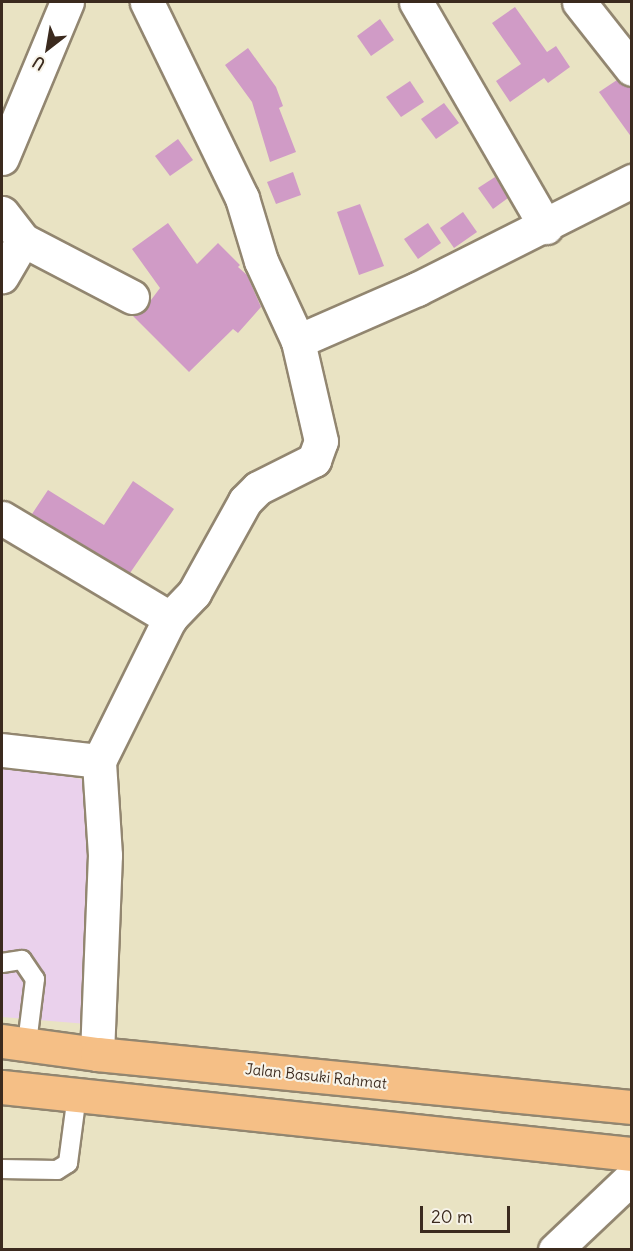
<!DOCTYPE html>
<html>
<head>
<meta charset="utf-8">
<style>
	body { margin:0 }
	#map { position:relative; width:633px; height:1251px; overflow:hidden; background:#e9e3c3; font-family:Delius,sans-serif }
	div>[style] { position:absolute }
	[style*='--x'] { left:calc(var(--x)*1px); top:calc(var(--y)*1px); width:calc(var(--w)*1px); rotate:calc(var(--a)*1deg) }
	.built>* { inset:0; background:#ead1ec }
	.building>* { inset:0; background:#d09bc6 }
	.roads { filter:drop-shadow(2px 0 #928670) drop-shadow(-2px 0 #928670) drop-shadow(0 2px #928670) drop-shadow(0 -2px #928670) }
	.service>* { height:18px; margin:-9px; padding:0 9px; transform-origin:9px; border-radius:9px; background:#fff }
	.minor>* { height:33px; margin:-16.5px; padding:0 16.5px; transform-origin:16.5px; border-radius:16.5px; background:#fff }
	.trunk>* { height:33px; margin:-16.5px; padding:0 16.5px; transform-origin:16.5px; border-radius:16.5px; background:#f5bf86 }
	span { translate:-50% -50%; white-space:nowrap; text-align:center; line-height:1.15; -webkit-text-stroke:4.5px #f7f3e8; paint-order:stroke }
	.street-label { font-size:15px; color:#3b2a1e }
	.frame { position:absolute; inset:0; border:3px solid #3b2a1e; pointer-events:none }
	.north { position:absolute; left:18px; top:18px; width:60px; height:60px; -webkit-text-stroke:4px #f7f3e8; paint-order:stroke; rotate:211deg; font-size:16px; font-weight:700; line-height:24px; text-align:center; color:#3b2a1e }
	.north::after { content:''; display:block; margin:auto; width:21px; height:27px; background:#3b2a1e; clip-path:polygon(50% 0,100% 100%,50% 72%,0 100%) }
	.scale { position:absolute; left:420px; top:1206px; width:90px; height:27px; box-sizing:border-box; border:3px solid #3b2a1e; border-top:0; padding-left:8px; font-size:18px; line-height:21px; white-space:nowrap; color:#3b2a1e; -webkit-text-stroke:4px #f7f3e8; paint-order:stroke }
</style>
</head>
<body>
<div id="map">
	<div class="built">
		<div style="clip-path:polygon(2px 764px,92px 781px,87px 1024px,2px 1017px)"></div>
	</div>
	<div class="building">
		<div style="clip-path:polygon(515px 7px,547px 52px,556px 46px,570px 67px,548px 83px,544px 78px,510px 102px,496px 81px,521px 64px,492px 23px)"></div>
		<div style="clip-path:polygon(380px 19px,394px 40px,371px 56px,357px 36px)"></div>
		<div style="clip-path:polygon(248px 48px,276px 87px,283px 106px,279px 108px,296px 152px,270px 162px,252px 102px,225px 65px)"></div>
		<div style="clip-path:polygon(617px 80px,632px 87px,632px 138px,599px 92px)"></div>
		<div style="clip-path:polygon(410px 81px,424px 102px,401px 117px,386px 97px)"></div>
		<div style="clip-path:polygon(444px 103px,459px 123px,436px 139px,421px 119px)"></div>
		<div style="clip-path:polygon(178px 139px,193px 160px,170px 176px,155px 156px)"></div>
		<div style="clip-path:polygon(293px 172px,301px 195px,276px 204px,267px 182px)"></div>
		<div style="clip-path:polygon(495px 177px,508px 198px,493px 209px,478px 188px)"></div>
		<div style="clip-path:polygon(360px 204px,384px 266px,359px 275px,337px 212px)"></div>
		<div style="clip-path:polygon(463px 212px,477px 232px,454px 248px,440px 228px)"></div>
		<div style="clip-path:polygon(168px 223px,197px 264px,218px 243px,240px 265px,238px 267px,247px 275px,261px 307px,238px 333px,233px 329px,189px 372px,133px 316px,142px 312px,160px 288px,132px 249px)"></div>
		<div style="clip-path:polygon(428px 223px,441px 243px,418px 259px,404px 239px)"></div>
		<div style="clip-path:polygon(133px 481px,174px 509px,130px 573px,32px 514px,48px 490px,104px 525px)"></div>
	</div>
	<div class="roads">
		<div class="service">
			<div style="--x:2;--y:963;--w:20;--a:-9"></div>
			<div style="--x:22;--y:960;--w:23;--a:56"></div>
			<div style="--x:35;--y:979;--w:64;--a:97.1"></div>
			<div style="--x:2;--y:1169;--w:55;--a:1"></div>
			<div style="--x:57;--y:1170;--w:13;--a:-32"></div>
			<div style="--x:68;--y:1163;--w:69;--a:-82.5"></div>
		</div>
		<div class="minor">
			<div style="--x:416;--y:2;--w:260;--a:60"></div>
			<div style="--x:579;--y:2;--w:85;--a:51.7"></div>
			<div style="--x:2;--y:158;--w:169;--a:-67.4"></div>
			<div style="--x:2;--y:213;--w:34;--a:52"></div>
			<div style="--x:23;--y:240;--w:42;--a:120.3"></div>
			<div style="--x:23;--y:240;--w:123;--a:27.6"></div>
			<div style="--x:298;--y:341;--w:130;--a:-23.6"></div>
			<div style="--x:417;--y:289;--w:241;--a:-26.7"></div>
			<div style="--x:2;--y:518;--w:196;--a:30.8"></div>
			<div style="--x:2;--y:750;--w:98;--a:6.5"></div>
			<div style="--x:97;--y:1054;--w:199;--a:-87.7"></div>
			<div style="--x:105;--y:855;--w:94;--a:-93.7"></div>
			<div style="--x:99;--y:761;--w:160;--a:-63.6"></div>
			<div style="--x:170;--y:618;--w:35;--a:-46"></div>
			<div style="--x:194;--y:593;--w:105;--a:-61"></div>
			<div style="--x:245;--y:501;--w:18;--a:-45"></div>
			<div style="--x:258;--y:488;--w:63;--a:-26.6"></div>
			<div style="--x:314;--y:460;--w:20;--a:-70"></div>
			<div style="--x:321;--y:441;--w:103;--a:-103"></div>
			<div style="--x:298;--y:341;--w:88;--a:-114.8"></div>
			<div style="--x:261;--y:261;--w:66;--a:-106.8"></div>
			<div style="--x:242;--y:198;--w:218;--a:-115.9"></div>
			<div style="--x:555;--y:1250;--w:106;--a:-43.5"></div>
		</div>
		<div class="trunk">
			<div style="--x:2;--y:1041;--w:96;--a:7.8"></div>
			<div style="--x:97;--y:1054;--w:538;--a:5.66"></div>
			<div style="--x:2;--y:1087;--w:634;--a:6.07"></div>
		</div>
	</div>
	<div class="street-label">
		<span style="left:316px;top:1076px;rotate:6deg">Jalan Basuki Rahmat</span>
	</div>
	<div class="frame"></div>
	<div class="north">U</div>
	<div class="scale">20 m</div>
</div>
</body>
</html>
